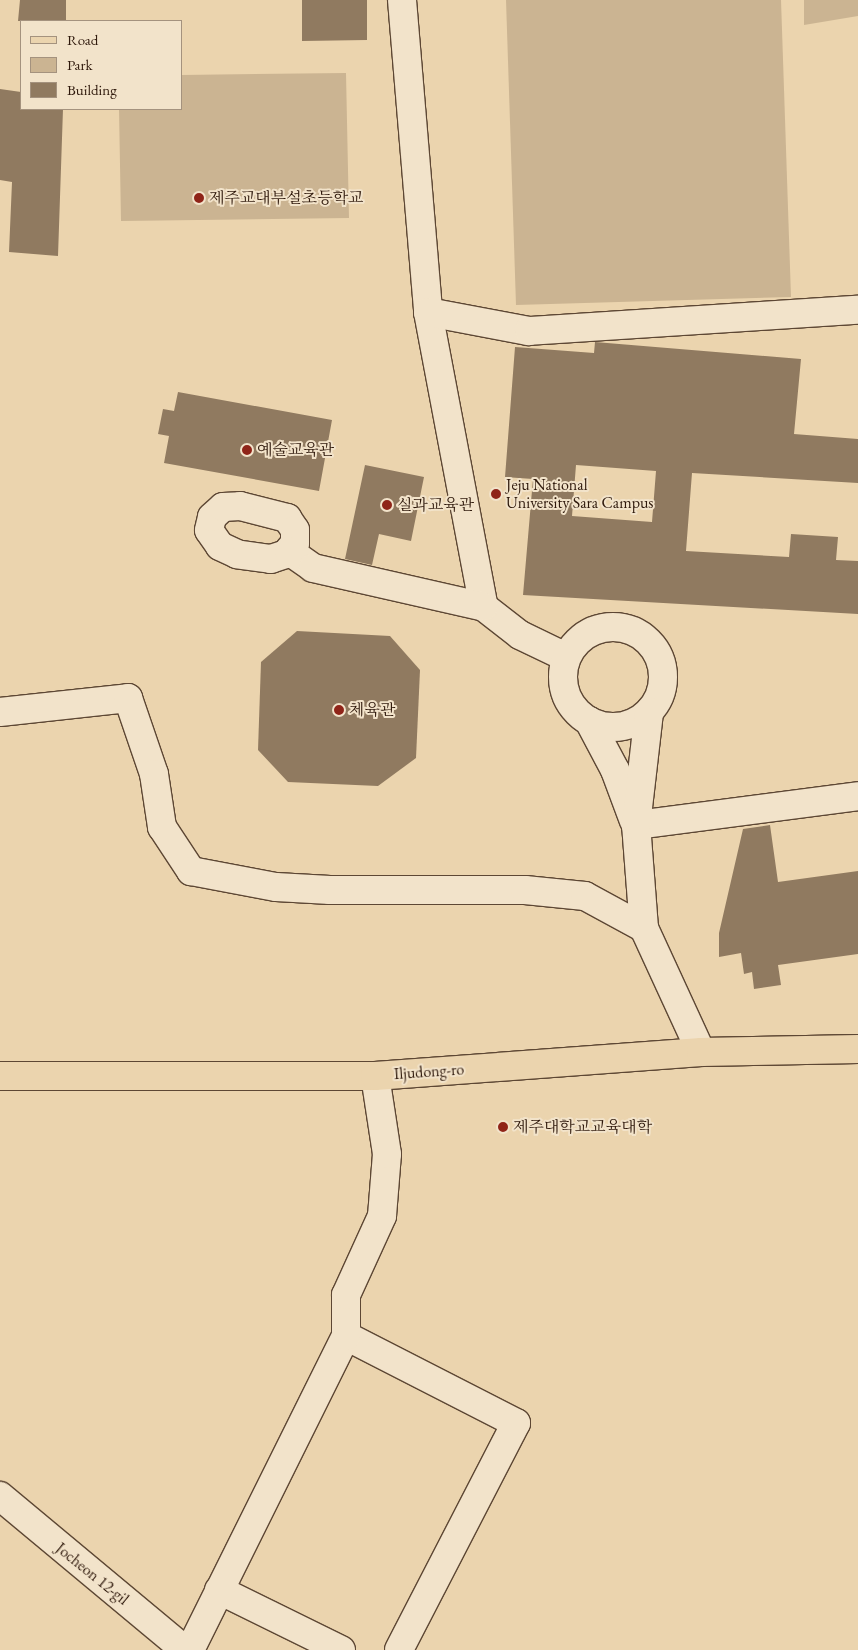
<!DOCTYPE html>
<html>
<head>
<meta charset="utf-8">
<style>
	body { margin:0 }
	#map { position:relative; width:858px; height:1650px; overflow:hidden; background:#ebd4ae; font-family:"EB Garamond","Noto Serif KR",serif }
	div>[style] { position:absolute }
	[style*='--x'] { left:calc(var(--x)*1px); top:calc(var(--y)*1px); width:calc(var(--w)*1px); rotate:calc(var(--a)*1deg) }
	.green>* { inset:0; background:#cbb492 }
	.building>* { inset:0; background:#907a60 }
	.roads { filter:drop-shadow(1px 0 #5d4734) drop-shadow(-1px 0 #5d4734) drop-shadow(0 1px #5d4734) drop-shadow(0 -1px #5d4734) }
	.minor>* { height:28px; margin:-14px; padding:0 14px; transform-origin:14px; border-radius:14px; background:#f2e3ca }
	.minor>.ring { margin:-14px; padding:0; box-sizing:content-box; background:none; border:28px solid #f2e3ca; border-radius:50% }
	.major>* { height:28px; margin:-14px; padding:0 14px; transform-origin:14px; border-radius:14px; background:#ebd4ae }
	.dots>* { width:14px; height:14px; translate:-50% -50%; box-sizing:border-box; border:2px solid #f2e3ca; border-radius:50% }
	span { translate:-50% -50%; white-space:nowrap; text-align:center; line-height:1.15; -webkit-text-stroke:4px #f2e3ca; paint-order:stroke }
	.poi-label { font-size:16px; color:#2e180b }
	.left { translate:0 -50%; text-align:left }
	.street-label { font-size:16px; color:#2e180b }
	.legend { position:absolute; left:20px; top:20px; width:162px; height:90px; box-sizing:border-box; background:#f2e3ca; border:1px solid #a4927e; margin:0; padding:6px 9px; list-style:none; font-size:15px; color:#2e180b }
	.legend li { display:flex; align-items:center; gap:10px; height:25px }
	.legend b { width:25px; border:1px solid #a4927e }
</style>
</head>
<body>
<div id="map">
	<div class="green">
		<div style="clip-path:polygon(506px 0,781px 0,791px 297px,516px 305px)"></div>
		<div style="clip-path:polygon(804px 0,858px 0,858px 16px,804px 25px)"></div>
		<div style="clip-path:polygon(346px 73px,349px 218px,121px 221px,119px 109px,181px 109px,181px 75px)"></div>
	</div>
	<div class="building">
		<div style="clip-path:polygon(20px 0,66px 0,66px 21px,18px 21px)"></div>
		<div style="clip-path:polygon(302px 0,367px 0,367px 40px,302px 41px)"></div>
		<div style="clip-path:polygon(0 89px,21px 92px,21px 109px,63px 109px,58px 256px,9px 252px,12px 182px,0 180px)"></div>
		<div style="clip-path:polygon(evenodd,595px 342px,801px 359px,794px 434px,858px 439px,858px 483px,692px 473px,686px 551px,789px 557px,791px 534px,838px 537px,836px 560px,858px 561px,858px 614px,523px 595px,533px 479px,505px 477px,515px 347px,594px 353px,595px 342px,576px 465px,656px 471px,652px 522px,572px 516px,576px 465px)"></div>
		<div style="clip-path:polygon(178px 392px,332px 420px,319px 491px,164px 463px,169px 436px,158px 434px,163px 409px,174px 411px)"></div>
		<div style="clip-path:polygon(365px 465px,424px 477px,411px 541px,379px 534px,372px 565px,345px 559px)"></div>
		<div style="clip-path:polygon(297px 631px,390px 636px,420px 670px,416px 758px,378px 786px,288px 782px,258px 750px,261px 662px)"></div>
		<div style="clip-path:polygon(770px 825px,778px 882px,858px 871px,858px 954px,778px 965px,781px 985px,754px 989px,752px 972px,744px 974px,741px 953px,719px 957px,719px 933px,743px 829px)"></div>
	</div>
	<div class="roads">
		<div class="minor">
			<div style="--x:402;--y:0;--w:313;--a:85.2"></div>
			<div style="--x:428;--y:312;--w:300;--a:79.3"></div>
			<div style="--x:484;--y:607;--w:46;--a:37.9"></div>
			<div style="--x:520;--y:635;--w:51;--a:25.6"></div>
			<div style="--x:428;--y:312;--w:103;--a:10.7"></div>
			<div style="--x:529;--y:331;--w:330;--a:-3.7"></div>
			<div style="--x:240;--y:506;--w:49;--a:14.3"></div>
			<div style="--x:287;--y:518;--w:14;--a:56"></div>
			<div style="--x:295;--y:530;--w:13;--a:90"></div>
			<div style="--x:295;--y:543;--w:14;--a:129"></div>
			<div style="--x:286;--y:554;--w:16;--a:162"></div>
			<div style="--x:271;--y:559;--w:34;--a:-172"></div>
			<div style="--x:237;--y:554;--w:19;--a:-155"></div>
			<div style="--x:220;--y:546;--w:19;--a:-125"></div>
			<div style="--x:209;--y:530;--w:13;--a:-77"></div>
			<div style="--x:212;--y:517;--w:15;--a:-42"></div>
			<div style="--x:223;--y:507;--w:17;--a:-3"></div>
			<div style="--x:289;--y:551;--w:29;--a:35"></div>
			<div style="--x:313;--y:568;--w:175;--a:12.8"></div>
			<div class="ring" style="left:563px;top:627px;width:72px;height:72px"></div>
			<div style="--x:0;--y:712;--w:129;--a:-6.2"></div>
			<div style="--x:128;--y:698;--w:80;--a:71.1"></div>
			<div style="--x:154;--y:774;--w:54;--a:81.4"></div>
			<div style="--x:162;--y:827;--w:53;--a:56.6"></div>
			<div style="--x:191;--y:871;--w:86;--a:10.7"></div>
			<div style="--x:276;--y:887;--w:54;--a:3.2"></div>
			<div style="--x:330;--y:890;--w:195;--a:0"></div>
			<div style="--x:525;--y:890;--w:60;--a:5.7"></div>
			<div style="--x:585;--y:896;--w:67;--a:28.5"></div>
			<div style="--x:644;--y:928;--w:136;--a:65.3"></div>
			<div style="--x:589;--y:721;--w:55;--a:62"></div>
			<div style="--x:615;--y:770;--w:54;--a:69.6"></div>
			<div style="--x:636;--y:825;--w:224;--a:-7.4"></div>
			<div style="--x:644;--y:928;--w:103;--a:-94.4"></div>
			<div style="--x:636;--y:825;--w:114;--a:-83.4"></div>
			<div style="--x:346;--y:1336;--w:191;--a:27.1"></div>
			<div style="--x:516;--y:1423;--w:255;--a:117.3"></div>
			<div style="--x:0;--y:1496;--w:241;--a:39.8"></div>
			<div style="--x:219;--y:1590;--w:136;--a:26.2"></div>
			<div style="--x:190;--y:1650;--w:351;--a:-63.6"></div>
			<div style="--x:346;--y:1336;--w:41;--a:-90"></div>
			<div style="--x:346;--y:1295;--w:87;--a:-65.5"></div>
			<div style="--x:382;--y:1216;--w:62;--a:-85.4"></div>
			<div style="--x:387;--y:1154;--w:79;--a:-98.7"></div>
		</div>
		<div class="major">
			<div style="--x:0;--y:1076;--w:375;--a:0"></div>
			<div style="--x:375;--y:1076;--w:327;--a:-4.2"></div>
			<div style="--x:701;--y:1052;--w:157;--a:-1.1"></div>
		</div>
	</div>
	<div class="dots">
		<div style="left:199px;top:198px;background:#8f2418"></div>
		<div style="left:247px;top:450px;background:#8f2418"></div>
		<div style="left:496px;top:494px;background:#8f2418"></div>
		<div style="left:387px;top:505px;background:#8f2418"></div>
		<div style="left:339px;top:710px;background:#8f2418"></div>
		<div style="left:503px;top:1127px;background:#8f2418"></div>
	</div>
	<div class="poi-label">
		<span class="left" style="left:209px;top:198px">제주교대부설초등학교</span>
		<span class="left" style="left:257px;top:450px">예술교육관</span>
		<span class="left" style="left:506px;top:494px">Jeju National<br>University Sara Campus</span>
		<span class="left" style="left:397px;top:505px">실과교육관</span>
		<span class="left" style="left:349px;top:710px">체육관</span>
		<span class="left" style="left:513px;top:1127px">제주대학교교육대학</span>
	</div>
	<div class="street-label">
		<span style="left:429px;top:1072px;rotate:-4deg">Iljudong-ro</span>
		<span style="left:92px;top:1574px;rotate:39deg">Jocheon 12-gil</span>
	</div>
	<ul class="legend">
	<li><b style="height:6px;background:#ebd4ae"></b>Road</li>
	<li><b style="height:14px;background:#cbb492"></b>Park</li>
	<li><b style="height:14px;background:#907a60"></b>Building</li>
	</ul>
</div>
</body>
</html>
